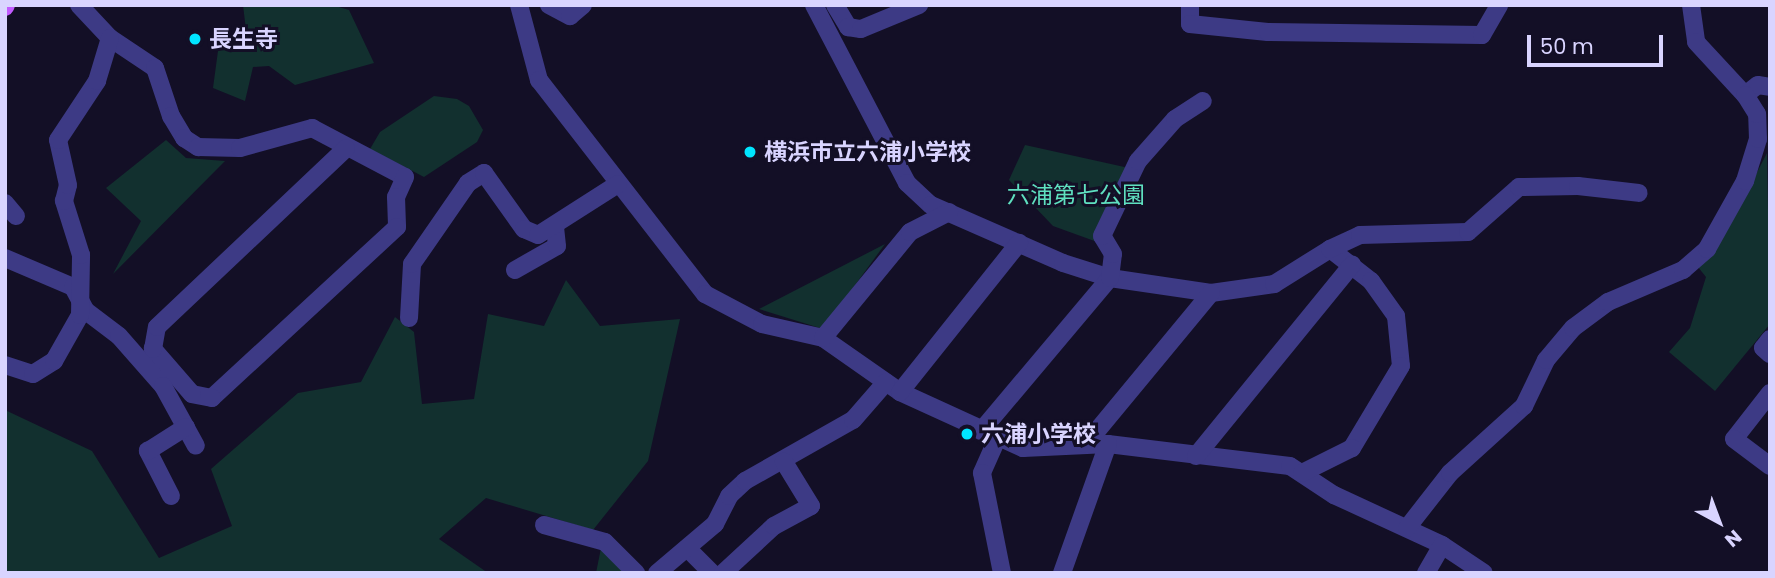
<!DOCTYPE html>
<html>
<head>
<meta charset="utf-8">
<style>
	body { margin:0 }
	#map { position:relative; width:1775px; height:578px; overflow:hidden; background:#130f26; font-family:Poppins,"Noto Sans JP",sans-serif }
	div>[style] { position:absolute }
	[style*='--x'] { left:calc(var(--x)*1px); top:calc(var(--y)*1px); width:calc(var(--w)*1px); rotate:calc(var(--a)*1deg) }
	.green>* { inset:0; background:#12302f }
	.minor>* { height:18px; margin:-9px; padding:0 9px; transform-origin:9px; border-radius:9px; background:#3d3a85 }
	.major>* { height:18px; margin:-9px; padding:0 9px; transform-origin:9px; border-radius:9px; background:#c25bff }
	.dots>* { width:19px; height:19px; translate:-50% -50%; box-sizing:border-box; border:4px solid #130f26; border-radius:50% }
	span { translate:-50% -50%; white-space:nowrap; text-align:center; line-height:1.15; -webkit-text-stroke:6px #130f26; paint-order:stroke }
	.poi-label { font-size:23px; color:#d9d4ff; font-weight:700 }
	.left { translate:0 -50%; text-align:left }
	.park-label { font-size:23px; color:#5fe0c0 }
	.frame { position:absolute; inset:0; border:7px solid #d9d4ff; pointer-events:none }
	.north { position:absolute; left:1684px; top:487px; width:70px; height:70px; -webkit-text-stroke:5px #130f26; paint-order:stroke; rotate:139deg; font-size:19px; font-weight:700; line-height:28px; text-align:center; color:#d9d4ff }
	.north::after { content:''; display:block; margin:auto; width:24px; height:32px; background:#d9d4ff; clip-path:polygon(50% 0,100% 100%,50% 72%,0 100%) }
	.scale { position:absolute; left:1527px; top:35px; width:136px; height:32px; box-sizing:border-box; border:4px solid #d9d4ff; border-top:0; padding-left:9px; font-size:21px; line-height:24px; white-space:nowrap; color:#d9d4ff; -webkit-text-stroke:5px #130f26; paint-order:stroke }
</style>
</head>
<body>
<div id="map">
	<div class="green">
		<div style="clip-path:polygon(243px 5px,332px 5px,349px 10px,374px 63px,295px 85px,269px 66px,253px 67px,245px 101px,213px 88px,220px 36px,246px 30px)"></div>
		<div style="clip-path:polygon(434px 96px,457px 99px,469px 106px,483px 130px,477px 142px,424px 177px,370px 149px,380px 132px)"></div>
		<div style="clip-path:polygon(166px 140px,186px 158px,225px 161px,113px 274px,141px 221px,106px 188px)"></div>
		<div style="clip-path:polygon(1025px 145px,1129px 168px,1100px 243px,1053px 226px,1009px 180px)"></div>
		<div style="clip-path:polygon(1767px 153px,1770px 324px,1715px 391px,1669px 352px,1690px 328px,1706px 277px,1698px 267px,1728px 228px)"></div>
		<div style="clip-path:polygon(885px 244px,823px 329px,759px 309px)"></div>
		<div style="clip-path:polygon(566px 280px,600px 326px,680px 319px,648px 461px,593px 530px,486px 498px,439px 539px,488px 573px,5px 573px,5px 410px,92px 451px,159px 558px,232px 526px,211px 469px,298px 393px,361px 382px,395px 317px,414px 332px,422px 404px,474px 399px,488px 314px,544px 326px)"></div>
		<div style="clip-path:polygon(601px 548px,624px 573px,596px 573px)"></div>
	</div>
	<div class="minor">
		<div style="--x:79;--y:5;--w:45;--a:46.8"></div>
		<div style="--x:110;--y:38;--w:54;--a:33.7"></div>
		<div style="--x:155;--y:68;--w:51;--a:71.6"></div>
		<div style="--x:171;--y:116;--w:26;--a:59"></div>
		<div style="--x:184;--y:138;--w:17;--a:33"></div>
		<div style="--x:198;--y:147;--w:42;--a:1.4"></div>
		<div style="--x:240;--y:148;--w:75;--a:-15.5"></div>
		<div style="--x:312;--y:128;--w:105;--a:27.8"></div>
		<div style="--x:405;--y:177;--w:22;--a:114"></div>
		<div style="--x:396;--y:197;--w:30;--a:88"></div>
		<div style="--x:397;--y:227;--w:252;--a:137.3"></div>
		<div style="--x:212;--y:398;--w:20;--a:-169"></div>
		<div style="--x:192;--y:394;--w:60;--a:-130.9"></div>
		<div style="--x:153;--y:349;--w:22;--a:-80"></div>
		<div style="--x:157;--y:327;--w:260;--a:-43.4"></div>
		<div style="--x:519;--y:5;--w:78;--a:75.1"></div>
		<div style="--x:539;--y:80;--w:271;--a:52.2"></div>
		<div style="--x:705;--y:294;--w:64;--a:27.8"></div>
		<div style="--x:762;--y:324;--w:63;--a:12.9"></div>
		<div style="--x:823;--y:338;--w:94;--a:35"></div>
		<div style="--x:900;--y:392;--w:135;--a:24.5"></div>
		<div style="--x:1023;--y:448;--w:85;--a:-2.7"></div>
		<div style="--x:1108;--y:444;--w:183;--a:6.9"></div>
		<div style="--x:1290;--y:466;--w:53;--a:33.4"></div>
		<div style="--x:1334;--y:495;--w:119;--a:24.8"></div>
		<div style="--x:1442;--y:545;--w:50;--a:33.7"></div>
		<div style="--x:549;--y:5;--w:24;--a:28"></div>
		<div style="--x:570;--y:16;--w:17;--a:-40"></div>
		<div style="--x:814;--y:5;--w:201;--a:62.4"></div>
		<div style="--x:907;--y:183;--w:33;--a:43"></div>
		<div style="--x:931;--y:205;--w:144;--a:23.7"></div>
		<div style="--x:1063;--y:263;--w:49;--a:17.7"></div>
		<div style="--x:1110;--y:278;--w:102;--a:8.4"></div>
		<div style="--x:1211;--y:293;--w:64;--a:-8.1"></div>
		<div style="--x:1274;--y:284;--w:66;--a:-32"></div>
		<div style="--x:1330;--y:249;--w:52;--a:38"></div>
		<div style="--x:1371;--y:281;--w:43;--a:54.5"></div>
		<div style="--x:1396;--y:316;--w:50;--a:84.3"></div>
		<div style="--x:1401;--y:366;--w:96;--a:120.9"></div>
		<div style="--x:1352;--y:448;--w:56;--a:153.4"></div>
		<div style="--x:835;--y:5;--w:26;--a:59"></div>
		<div style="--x:848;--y:27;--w:13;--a:9"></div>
		<div style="--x:861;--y:29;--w:63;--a:-22.5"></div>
		<div style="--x:1190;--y:5;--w:19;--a:90"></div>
		<div style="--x:1190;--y:24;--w:78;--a:5.9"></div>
		<div style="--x:1268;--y:32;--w:214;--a:0.8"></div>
		<div style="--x:1482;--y:35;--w:34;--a:-60"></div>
		<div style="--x:1691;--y:5;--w:37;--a:82"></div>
		<div style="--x:1696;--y:42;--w:72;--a:47.2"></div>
		<div style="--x:1745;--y:95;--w:16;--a:-38"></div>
		<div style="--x:1758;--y:85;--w:12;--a:9"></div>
		<div style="--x:5;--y:203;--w:17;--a:50"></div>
		<div style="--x:1330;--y:249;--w:33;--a:-25"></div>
		<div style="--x:1360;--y:235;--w:108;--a:-1.6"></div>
		<div style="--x:1468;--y:232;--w:68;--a:-41.4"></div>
		<div style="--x:1519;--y:187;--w:59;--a:-1"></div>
		<div style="--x:1578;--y:186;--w:61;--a:6.5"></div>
		<div style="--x:5;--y:258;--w:74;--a:23.1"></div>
		<div style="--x:73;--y:287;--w:27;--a:62"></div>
		<div style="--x:86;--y:311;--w:41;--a:37.1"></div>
		<div style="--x:119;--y:336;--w:67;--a:48.7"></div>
		<div style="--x:163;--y:386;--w:68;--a:61.2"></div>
		<div style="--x:515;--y:270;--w:48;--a:-29.7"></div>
		<div style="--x:557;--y:246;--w:18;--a:-96"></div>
		<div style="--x:409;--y:318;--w:54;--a:-86.8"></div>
		<div style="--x:412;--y:264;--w:98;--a:-55.3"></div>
		<div style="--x:468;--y:183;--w:19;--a:-32"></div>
		<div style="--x:484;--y:173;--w:69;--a:54.5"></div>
		<div style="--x:524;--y:229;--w:15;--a:23"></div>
		<div style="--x:538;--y:235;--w:95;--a:-32.5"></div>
		<div style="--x:823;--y:338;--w:137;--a:-50.6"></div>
		<div style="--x:910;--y:232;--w:44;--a:-27.1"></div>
		<div style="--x:1770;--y:339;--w:11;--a:128"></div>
		<div style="--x:1763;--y:348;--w:9;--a:41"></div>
		<div style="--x:5;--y:365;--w:29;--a:18"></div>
		<div style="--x:33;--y:374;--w:25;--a:-32"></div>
		<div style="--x:54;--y:361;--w:53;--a:-60.5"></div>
		<div style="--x:80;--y:315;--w:60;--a:-89"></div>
		<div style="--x:81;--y:255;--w:57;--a:-107.5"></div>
		<div style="--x:64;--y:201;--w:16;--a:-76"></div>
		<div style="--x:68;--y:185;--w:46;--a:-102.5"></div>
		<div style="--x:58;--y:140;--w:71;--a:-56.5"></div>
		<div style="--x:97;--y:81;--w:45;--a:-73.2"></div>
		<div style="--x:900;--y:392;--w:191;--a:-51.4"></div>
		<div style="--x:1770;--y:393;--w:58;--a:128"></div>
		<div style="--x:1734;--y:439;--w:45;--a:36.9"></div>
		<div style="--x:981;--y:431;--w:200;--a:-49.9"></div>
		<div style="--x:1110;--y:278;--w:24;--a:-83"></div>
		<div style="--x:1113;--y:254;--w:21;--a:-121"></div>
		<div style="--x:1102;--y:236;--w:83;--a:-64.4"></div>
		<div style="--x:1138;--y:161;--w:56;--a:-48.6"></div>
		<div style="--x:1175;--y:119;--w:33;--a:-33"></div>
		<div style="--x:997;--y:439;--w:37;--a:114"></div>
		<div style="--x:982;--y:473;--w:102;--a:78.7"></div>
		<div style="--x:1086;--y:444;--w:196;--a:-50.4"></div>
		<div style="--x:1196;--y:456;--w:247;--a:-50.8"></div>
		<div style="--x:171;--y:496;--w:51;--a:-117.1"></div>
		<div style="--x:148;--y:451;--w:45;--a:-32.3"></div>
		<div style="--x:544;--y:525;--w:63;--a:15.6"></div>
		<div style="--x:605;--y:542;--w:44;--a:45"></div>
		<div style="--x:1407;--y:528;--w:70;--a:-52"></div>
		<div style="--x:1450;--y:473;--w:100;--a:-42.2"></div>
		<div style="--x:1524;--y:406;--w:51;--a:-64.4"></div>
		<div style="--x:1546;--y:360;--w:42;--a:-49.8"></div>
		<div style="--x:1573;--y:328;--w:44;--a:-36.6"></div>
		<div style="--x:1608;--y:302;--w:82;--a:-23.1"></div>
		<div style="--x:1683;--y:270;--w:32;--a:-41"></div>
		<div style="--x:1707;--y:249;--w:78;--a:-60.8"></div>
		<div style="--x:1745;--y:181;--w:44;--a:-72.8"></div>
		<div style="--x:1758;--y:139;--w:25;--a:-92"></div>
		<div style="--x:1757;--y:114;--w:22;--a:-122"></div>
		<div style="--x:687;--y:548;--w:35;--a:45"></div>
		<div style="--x:657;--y:573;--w:76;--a:-40.2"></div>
		<div style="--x:715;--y:524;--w:31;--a:-63"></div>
		<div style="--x:729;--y:496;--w:22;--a:-43"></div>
		<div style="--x:745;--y:481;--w:124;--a:-29.5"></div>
		<div style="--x:853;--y:420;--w:50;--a:-49"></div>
		<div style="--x:723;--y:573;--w:69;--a:-42.7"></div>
		<div style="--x:774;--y:526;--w:42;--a:-28.4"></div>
		<div style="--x:811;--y:506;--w:52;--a:-121.5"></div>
		<div style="--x:1062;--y:573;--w:137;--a:-70.4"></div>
		<div style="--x:1426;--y:573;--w:32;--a:-60"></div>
	</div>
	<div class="major">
		<div style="--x:5;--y:7;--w:2;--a:-63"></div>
	</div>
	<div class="dots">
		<div style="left:195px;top:39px;background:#00e5ff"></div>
		<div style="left:750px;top:152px;background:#00e5ff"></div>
		<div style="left:967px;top:434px;background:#00e5ff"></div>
	</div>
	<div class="poi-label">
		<span class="left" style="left:209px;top:39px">長生寺</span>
		<span class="left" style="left:764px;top:152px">横浜市立六浦小学校</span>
		<span class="left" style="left:981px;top:434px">六浦小学校</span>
	</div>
	<div class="park-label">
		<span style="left:1076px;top:195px">六浦第七公園</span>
	</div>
	<div class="frame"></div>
	<div class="north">N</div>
	<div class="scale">50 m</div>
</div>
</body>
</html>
